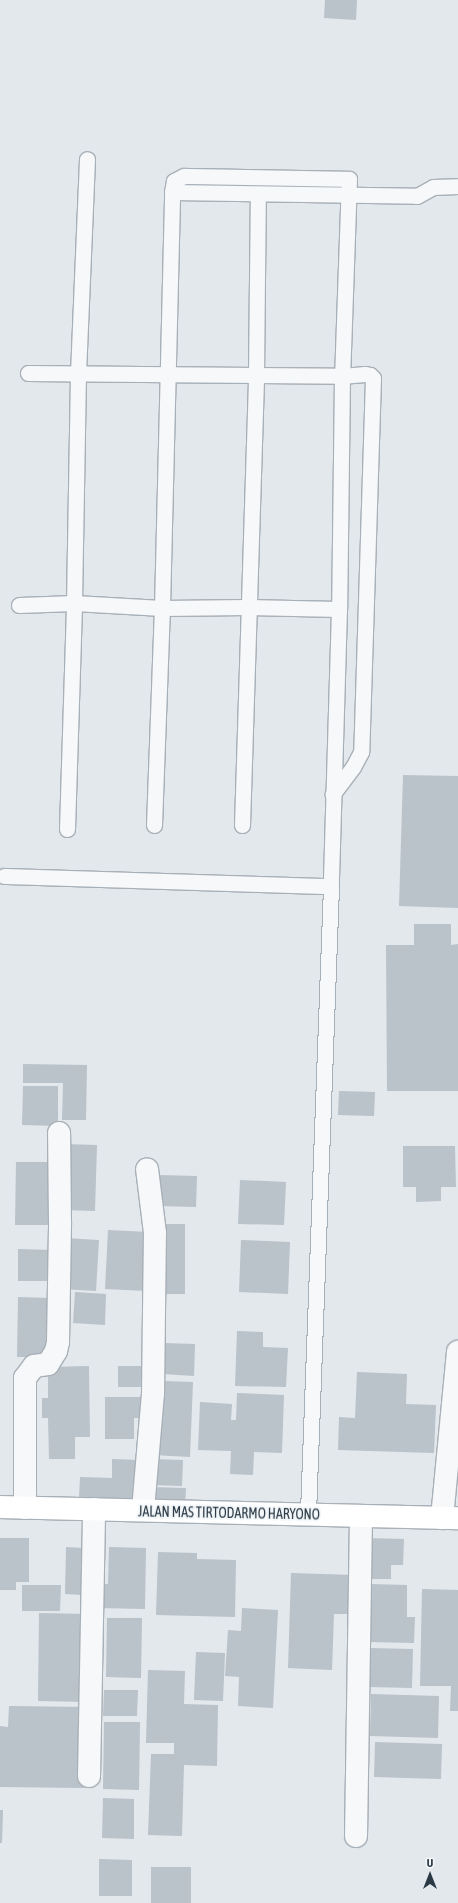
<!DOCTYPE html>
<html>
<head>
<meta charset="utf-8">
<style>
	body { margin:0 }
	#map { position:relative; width:458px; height:1903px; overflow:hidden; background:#e3e8ec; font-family:"Asap Condensed",sans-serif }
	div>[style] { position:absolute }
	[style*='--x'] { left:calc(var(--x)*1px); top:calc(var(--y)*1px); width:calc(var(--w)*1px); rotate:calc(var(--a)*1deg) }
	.building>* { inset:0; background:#bac2ca }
	.roads { filter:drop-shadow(1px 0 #a8b0b7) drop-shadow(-1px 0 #a8b0b7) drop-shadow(0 1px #a8b0b7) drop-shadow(0 -1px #a8b0b7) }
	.lane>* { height:15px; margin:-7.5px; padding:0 7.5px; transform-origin:7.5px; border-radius:7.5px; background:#f6f8fa }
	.street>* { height:22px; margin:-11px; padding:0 11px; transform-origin:11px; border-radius:11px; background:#f6f8fa }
	.secondary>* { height:22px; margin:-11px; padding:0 11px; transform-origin:11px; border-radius:11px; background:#fff }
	span { translate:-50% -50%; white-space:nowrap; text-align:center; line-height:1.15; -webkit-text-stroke:4px #f3f7f9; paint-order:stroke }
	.street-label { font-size:14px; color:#2a3945 }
	.north { position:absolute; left:410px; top:1855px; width:40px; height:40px; -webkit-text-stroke:3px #f3f7f9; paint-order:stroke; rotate:0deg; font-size:11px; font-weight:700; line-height:16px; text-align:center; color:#2a3945 }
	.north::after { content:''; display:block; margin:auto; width:14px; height:18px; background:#2a3945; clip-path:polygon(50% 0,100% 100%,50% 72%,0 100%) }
</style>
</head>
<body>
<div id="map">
	<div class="building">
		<div style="clip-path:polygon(325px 0,357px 0,356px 20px,324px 18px)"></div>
		<div style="clip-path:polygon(403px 775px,458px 776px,458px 908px,399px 906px)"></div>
		<div style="clip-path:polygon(414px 924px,451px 924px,451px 945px,458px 944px,458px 1091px,387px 1091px,386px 945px,414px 945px)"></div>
		<div style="clip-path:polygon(23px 1064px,87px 1065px,86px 1120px,62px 1120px,63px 1083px,23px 1083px)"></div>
		<div style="clip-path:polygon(23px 1086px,58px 1086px,58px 1126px,22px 1125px)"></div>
		<div style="clip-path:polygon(339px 1091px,375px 1092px,374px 1116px,338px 1115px)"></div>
		<div style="clip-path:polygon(65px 1144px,97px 1145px,95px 1211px,63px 1210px)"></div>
		<div style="clip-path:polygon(403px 1146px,455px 1146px,456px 1187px,441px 1187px,441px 1201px,416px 1202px,416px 1187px,403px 1187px)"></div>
		<div style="clip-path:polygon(16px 1162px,53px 1162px,52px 1225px,15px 1225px)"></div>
		<div style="clip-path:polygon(159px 1175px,197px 1176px,196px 1207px,158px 1206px)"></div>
		<div style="clip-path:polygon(240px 1180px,286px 1182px,284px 1225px,238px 1224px)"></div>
		<div style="clip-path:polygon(165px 1224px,185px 1224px,185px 1294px,161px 1294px)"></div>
		<div style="clip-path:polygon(108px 1230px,149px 1232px,146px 1291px,105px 1289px)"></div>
		<div style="clip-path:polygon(65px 1238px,99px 1240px,96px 1291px,62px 1289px)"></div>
		<div style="clip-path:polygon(241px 1240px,290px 1242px,288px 1294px,239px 1292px)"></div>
		<div style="clip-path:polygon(18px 1249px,54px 1250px,54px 1281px,18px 1281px)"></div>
		<div style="clip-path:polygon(75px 1292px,106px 1294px,105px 1325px,73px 1323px)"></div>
		<div style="clip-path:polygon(18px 1297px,51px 1298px,50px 1357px,17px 1357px)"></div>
		<div style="clip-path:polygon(237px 1331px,263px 1332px,263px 1347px,288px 1348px,286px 1387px,235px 1386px)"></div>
		<div style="clip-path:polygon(164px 1343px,195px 1344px,194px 1376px,163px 1374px)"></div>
		<div style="clip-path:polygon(89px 1366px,90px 1437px,75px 1437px,75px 1459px,49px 1459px,48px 1418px,42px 1418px,42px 1398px,48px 1398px,48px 1367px)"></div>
		<div style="clip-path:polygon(118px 1366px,146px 1366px,145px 1387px,118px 1387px)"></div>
		<div style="clip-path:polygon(357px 1372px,407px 1374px,406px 1404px,436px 1405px,434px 1453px,338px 1450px,339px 1417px,355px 1418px)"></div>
		<div style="clip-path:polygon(164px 1381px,193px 1382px,190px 1457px,153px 1455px,154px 1412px,163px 1413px)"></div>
		<div style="clip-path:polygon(237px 1393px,284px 1395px,282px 1453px,254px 1452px,253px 1475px,230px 1474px,231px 1451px,198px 1450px,200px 1402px,232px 1404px,231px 1420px,236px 1420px)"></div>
		<div style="clip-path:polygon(105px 1397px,143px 1397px,143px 1418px,134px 1418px,134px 1439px,105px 1439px)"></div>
		<div style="clip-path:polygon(112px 1459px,140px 1460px,139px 1498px,79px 1498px,80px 1477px,112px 1478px)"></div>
		<div style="clip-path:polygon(151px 1459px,183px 1460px,182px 1486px,150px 1485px)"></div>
		<div style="clip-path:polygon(150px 1487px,186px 1488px,185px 1506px,150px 1504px)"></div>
		<div style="clip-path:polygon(0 1538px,29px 1538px,29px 1582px,16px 1582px,16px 1590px,0 1590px)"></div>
		<div style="clip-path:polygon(366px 1538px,404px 1539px,403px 1565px,391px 1565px,391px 1579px,366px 1579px)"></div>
		<div style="clip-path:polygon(66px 1547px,84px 1548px,83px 1595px,65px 1594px)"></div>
		<div style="clip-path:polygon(109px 1547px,146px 1548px,145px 1609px,96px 1608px,96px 1584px,108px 1584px)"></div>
		<div style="clip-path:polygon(158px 1552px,197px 1553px,197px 1559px,236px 1560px,235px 1617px,156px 1615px)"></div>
		<div style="clip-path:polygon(291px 1573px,354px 1575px,353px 1614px,334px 1614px,332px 1670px,288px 1668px)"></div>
		<div style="clip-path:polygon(369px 1584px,407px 1585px,407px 1617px,415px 1617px,414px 1643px,368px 1642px)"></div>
		<div style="clip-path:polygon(22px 1585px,61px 1585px,60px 1611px,22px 1611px)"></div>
		<div style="clip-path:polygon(422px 1589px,458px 1590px,458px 1711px,450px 1711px,451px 1686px,420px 1686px)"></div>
		<div style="clip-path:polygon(242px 1608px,278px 1610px,273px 1708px,238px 1706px,239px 1677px,225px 1676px,228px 1630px,241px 1631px)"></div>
		<div style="clip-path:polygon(39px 1613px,88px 1614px,87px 1702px,38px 1701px)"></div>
		<div style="clip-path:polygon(107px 1618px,142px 1618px,141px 1678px,106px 1677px)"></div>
		<div style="clip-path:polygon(369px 1648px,413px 1649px,412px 1688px,368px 1687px)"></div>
		<div style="clip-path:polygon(196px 1652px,225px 1653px,223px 1701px,194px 1700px)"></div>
		<div style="clip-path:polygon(148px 1670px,185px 1671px,184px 1704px,218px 1705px,217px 1766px,184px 1765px,182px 1836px,148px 1835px,151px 1754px,174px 1754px,174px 1743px,146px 1743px)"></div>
		<div style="clip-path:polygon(104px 1690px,138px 1690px,137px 1716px,103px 1716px)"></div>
		<div style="clip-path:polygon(371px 1694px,439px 1696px,438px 1738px,370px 1736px)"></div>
		<div style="clip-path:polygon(9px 1706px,86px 1707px,84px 1788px,0 1787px,0 1726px,8px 1727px)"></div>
		<div style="clip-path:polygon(104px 1722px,140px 1722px,139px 1790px,103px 1789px)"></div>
		<div style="clip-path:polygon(375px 1742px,442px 1744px,441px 1779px,374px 1777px)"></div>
		<div style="clip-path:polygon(103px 1798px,134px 1799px,134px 1839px,102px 1838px)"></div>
		<div style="clip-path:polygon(0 1810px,3px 1810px,2px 1843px,0 1843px)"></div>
		<div style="clip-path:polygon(99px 1859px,132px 1860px,132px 1896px,99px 1896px)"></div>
		<div style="clip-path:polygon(151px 1867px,191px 1867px,191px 1903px,151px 1903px)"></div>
	</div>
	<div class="roads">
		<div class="lane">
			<div style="--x:172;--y:192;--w:245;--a:0.9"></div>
			<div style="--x:417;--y:196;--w:18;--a:-29"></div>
			<div style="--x:433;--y:187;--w:25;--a:-2"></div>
			<div style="--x:28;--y:373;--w:314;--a:0.5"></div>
			<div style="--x:342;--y:376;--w:23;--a:-5"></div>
			<div style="--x:365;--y:374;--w:5;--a:11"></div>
			<div style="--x:370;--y:375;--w:4;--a:45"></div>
			<div style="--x:373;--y:378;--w:374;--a:91.8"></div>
			<div style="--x:361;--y:752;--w:17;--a:118"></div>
			<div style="--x:353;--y:767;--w:34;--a:127"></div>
			<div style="--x:19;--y:605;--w:55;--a:-2.1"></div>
			<div style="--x:74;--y:603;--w:88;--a:3.3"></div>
			<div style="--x:162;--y:608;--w:85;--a:-0.7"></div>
			<div style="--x:247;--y:607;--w:92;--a:1.2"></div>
			<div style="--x:154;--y:825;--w:217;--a:-87.9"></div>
			<div style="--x:162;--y:608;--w:416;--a:-88.6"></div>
			<div style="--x:172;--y:192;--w:11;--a:-80"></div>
			<div style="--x:174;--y:181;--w:11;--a:-27"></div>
			<div style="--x:184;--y:176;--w:165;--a:1"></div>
			<div style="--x:349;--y:179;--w:197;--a:92"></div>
			<div style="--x:342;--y:376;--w:233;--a:90.7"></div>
			<div style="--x:339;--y:609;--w:277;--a:91.7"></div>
			<div style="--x:331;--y:886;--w:628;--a:92.1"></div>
			<div style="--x:242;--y:825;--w:451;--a:-88.2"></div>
			<div style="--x:256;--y:374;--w:180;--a:-89.4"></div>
			<div style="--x:67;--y:829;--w:226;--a:-88.2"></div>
			<div style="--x:74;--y:603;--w:229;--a:-89"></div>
			<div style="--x:78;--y:374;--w:215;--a:-87.6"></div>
			<div style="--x:4;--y:876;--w:327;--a:1.8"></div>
		</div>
		<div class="street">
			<div style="--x:25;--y:1508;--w:130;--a:-90"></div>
			<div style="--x:25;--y:1378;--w:15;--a:-53"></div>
			<div style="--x:34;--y:1366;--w:14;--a:-8"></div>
			<div style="--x:48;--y:1364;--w:15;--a:-58"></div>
			<div style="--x:56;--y:1351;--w:9;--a:-77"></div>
			<div style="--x:58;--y:1342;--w:120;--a:-89"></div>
			<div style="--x:60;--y:1222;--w:89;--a:-90.6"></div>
			<div style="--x:143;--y:1510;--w:116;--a:-85.1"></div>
			<div style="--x:153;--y:1394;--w:161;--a:-89.3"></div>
			<div style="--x:155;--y:1233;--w:64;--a:-97.1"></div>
			<div style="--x:442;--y:1518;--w:167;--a:-84.5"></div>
			<div style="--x:89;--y:1776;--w:267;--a:-88.9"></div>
			<div style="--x:356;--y:1836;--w:320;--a:-89.1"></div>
		</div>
		<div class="secondary">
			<div style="--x:0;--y:1507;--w:458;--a:1.4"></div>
		</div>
	</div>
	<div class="street-label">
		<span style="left:229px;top:1513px;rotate:1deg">JALAN MAS TIRTODARMO HARYONO</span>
	</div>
	<div class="north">U</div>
</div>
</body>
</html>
